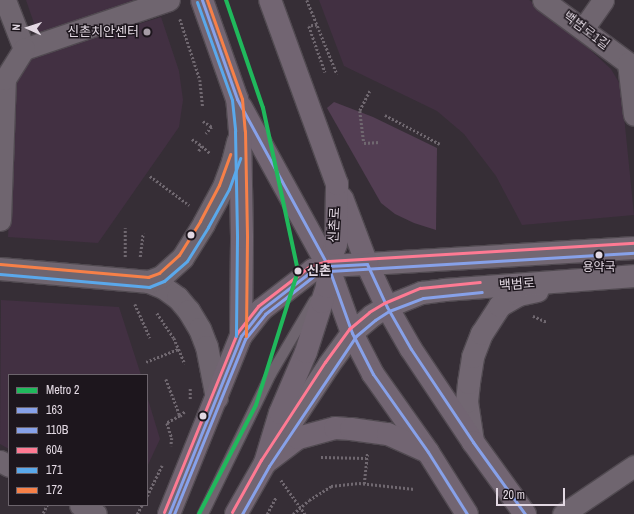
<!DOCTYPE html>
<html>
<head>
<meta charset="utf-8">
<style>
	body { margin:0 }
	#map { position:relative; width:634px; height:514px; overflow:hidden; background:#362e36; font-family:"Archivo Narrow","Noto Sans KR",sans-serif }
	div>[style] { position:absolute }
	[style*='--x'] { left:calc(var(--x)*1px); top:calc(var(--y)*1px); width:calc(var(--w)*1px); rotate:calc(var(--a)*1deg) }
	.built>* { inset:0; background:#423042 }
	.green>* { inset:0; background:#533e53 }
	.path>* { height:2.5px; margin-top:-1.25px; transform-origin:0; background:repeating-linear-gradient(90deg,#706870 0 2px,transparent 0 4px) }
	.roads { filter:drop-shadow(1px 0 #514a51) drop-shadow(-1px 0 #514a51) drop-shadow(0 1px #514a51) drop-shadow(0 -1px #514a51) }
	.service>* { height:10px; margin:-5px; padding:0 5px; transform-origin:5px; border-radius:5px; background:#6f656f }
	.minor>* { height:21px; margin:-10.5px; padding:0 10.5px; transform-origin:10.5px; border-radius:10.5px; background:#6f656f }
	.tertiary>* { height:22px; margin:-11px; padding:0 11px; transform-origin:11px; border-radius:11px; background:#6f656f }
	.secondary>* { height:22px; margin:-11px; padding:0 11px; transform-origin:11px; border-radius:11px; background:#726772 }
	.primary>* { height:22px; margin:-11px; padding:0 11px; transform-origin:11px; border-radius:11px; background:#726572 }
	.bus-1>* { height:3px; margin:-1.5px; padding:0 1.5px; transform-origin:1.5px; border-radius:1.5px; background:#87a1e9 }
	.bus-2>* { height:3px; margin:-1.5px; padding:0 1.5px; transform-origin:1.5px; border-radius:1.5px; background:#87a1e9 }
	.bus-3>* { height:3px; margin:-1.5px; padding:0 1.5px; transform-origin:1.5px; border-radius:1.5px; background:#fe7a93 }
	.bus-4>* { height:3px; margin:-1.5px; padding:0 1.5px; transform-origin:1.5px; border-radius:1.5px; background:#5aa8eb }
	.bus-5>* { height:3px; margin:-1.5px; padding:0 1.5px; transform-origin:1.5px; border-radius:1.5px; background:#f78048 }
	.metro-1>* { height:4px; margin:-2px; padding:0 2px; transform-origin:2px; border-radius:2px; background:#20b95c }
	.dots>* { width:11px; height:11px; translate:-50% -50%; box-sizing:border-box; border:2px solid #1d161d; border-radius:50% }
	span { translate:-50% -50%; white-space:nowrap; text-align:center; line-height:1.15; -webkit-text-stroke:3px #1d161d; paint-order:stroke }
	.bus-label { font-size:12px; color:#e2d8e2 }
	.street-label { font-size:13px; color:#e2d8e2 }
	.poi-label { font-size:13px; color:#e2d8e2 }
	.right { translate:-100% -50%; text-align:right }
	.stop-label { font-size:13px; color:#e2d8e2; font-weight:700 }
	.left { translate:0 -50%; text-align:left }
	.legend { position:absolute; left:8px; top:374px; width:140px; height:132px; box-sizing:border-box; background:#1d161d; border:1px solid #6c646c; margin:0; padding:5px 7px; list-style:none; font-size:12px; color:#e2d8e2 }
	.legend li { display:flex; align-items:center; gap:8px; height:20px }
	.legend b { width:20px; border:1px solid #6c646c }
	.north { position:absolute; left:8px; top:8px; width:40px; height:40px; -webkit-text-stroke:3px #1d161d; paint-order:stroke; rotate:273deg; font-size:11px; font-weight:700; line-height:16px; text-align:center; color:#e2d8e2 }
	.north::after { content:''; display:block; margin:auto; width:14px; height:18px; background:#e2d8e2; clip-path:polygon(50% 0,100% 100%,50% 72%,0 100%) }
	.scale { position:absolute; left:496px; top:488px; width:69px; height:18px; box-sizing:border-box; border:2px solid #e2d8e2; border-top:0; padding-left:5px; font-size:12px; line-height:14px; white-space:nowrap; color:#e2d8e2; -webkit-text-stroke:3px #1d161d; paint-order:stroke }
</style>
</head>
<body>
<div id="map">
	<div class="built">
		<div style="clip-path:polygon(26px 0,134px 0,38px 35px)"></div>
		<div style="clip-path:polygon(319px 0,529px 0,551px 14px,611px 69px,621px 86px,634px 215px,522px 225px,496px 176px,464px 134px,437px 111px,344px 66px)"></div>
		<div style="clip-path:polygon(161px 17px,179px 71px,183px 100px,179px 127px,98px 243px,8px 237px,16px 80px,34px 57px)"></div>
		<div style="clip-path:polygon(1px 300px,119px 307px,141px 375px,9px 375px,9px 449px,0 444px)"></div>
		<div style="clip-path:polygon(147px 396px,160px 439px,147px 467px)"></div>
	</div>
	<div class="green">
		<div style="clip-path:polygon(334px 102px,373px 117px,437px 148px,436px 230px,414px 223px,395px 214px,381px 203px,327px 108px)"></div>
	</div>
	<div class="path">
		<div style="--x:307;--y:0;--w:80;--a:67.9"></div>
		<div style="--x:180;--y:19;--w:64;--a:71.8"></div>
		<div style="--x:200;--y:80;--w:27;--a:84"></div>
		<div style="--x:317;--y:25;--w:8;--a:173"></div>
		<div style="--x:309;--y:26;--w:49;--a:70.8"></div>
		<div style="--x:370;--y:91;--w:22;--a:117"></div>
		<div style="--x:360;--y:111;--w:32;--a:83"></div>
		<div style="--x:364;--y:143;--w:16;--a:-4"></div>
		<div style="--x:385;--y:115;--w:62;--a:27.8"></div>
		<div style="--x:203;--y:121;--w:11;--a:34"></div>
		<div style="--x:212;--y:127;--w:9;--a:131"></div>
		<div style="--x:192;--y:139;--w:12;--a:35"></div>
		<div style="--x:202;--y:146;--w:6;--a:121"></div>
		<div style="--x:202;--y:146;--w:12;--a:42"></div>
		<div style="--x:150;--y:176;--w:49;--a:36.6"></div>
		<div style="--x:125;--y:257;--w:29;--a:-90"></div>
		<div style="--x:140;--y:257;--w:24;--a:-83"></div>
		<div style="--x:135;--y:304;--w:37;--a:66"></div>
		<div style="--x:157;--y:313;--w:30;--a:56"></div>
		<div style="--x:174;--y:338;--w:28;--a:67"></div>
		<div style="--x:533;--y:316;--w:15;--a:23"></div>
		<div style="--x:146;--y:362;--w:35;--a:-22"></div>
		<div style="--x:166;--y:379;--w:40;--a:69"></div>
		<div style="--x:180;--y:416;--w:15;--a:152"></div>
		<div style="--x:167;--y:423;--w:16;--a:72"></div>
		<div style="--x:172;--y:438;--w:8;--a:97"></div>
		<div style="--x:190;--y:399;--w:11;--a:-90"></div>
		<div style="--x:180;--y:416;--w:7;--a:-45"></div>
		<div style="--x:321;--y:457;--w:45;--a:1.3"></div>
		<div style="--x:281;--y:480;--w:42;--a:54.8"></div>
		<div style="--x:364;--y:484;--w:31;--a:-84"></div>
		<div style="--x:147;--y:496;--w:34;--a:-64"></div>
		<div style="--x:43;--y:513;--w:9;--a:-63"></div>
		<div style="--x:137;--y:514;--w:10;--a:-61"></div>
		<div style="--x:267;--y:514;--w:19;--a:-62"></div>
		<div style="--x:293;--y:514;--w:21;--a:-41"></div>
		<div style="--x:309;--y:500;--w:26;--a:-32"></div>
		<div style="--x:331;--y:486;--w:28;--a:-6"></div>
		<div style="--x:359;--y:483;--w:56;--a:6.1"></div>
	</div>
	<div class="roads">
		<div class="service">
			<div style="--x:203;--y:514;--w:156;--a:-64.1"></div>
			<div style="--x:271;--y:374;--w:85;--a:-59.5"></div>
		</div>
		<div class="minor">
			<div style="--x:5;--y:0;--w:53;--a:68.8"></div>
			<div style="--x:543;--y:0;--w:106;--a:36.5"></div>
			<div style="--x:628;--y:63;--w:52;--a:83.4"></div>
			<div style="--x:583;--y:29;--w:35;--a:-55"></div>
			<div style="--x:24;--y:49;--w:153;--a:-18.7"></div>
			<div style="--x:0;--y:220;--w:141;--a:-88"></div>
			<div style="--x:5;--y:79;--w:36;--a:-58"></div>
			<div style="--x:0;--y:461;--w:10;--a:29"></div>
			<div style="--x:80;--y:505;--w:18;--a:29"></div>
			<div style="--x:563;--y:514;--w:86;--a:-34.1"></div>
		</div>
		<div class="tertiary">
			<div style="--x:0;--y:269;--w:150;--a:5"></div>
			<div style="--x:149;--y:282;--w:16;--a:22"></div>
			<div style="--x:164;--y:288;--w:17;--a:36"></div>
			<div style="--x:178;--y:298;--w:17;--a:50"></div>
			<div style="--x:189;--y:311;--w:21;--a:59"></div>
			<div style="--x:200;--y:329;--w:19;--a:69"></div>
			<div style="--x:207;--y:347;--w:52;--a:78.9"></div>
			<div style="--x:149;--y:282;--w:14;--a:-21"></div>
			<div style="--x:162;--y:277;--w:28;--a:-42"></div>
			<div style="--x:183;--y:258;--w:40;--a:-58"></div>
			<div style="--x:204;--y:224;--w:42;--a:-61.6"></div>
			<div style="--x:224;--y:187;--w:27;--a:-70"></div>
			<div style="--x:233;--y:162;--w:21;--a:-76"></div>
		</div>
		<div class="secondary">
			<div style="--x:367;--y:264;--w:267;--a:-3.4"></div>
			<div style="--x:473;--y:442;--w:40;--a:-98.5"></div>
			<div style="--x:467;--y:402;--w:19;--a:-84"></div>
			<div style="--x:469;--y:383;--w:26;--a:-81"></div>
			<div style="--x:473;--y:357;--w:25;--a:-69"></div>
			<div style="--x:482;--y:334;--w:33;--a:-57"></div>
			<div style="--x:500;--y:306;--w:22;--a:-30"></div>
			<div style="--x:519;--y:295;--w:19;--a:-12"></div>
			<div style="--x:268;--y:458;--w:111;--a:-56.7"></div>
			<div style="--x:329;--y:365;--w:39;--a:-54"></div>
			<div style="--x:352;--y:333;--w:26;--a:-40"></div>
			<div style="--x:372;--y:316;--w:17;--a:-31"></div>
			<div style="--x:387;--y:307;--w:38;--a:-22"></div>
			<div style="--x:422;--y:293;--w:23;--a:-7"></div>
			<div style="--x:445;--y:290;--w:190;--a:-4.2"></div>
		</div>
		<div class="primary">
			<div style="--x:241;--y:107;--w:181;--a:61.3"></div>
			<div style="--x:328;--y:266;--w:71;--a:70.3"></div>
			<div style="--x:352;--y:333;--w:46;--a:62.9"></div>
			<div style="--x:373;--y:374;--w:95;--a:54.8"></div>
			<div style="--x:428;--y:452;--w:73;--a:57.8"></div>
			<div style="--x:342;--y:198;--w:71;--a:69.3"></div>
			<div style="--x:367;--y:264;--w:47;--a:65.1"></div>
			<div style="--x:387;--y:307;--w:48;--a:60.3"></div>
			<div style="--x:411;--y:349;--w:112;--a:56.3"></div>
			<div style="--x:473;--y:442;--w:89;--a:54.2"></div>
			<div style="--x:241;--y:336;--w:33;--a:-52"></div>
			<div style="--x:261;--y:310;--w:66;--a:-37.6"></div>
			<div style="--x:313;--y:270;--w:16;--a:-15"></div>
			<div style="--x:328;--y:266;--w:39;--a:-3"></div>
			<div style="--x:265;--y:463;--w:41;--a:-37.1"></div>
			<div style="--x:298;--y:438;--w:38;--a:-15"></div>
			<div style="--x:335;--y:428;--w:16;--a:4"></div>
			<div style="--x:351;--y:429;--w:37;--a:8"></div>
			<div style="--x:388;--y:434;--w:44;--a:24.2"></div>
			<div style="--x:169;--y:514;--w:192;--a:-68"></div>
			<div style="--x:241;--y:336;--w:99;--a:-89.4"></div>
			<div style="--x:242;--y:237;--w:106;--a:-91.1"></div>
			<div style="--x:240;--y:131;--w:32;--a:-95"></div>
			<div style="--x:237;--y:99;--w:105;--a:-109.5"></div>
			<div style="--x:236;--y:514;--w:59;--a:-60.4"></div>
			<div style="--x:265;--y:463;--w:52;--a:-73.3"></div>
			<div style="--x:280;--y:413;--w:66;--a:-66.9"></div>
			<div style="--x:306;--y:352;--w:52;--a:-72.3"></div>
			<div style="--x:322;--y:302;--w:16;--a:-72"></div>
			<div style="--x:327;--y:287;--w:21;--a:-87"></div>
			<div style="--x:328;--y:266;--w:23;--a:-70"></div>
			<div style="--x:336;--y:244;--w:60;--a:-89"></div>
			<div style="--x:337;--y:184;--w:196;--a:-110"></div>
		</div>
	</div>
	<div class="bus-1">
		<div style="--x:202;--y:0;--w:105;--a:70.5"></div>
		<div style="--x:237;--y:99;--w:190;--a:61.4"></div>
		<div style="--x:328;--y:266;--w:71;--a:70.3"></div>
		<div style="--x:352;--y:333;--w:46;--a:62.9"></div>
		<div style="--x:373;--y:374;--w:95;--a:54.8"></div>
		<div style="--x:428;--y:452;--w:73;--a:57.8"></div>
		<div style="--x:169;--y:514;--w:192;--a:-68"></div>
		<div style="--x:241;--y:336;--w:33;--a:-52"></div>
		<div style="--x:261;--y:310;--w:66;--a:-37.6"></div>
		<div style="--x:313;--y:270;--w:16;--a:-15"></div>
		<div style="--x:328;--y:266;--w:39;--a:-3"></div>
		<div style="--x:367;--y:264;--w:47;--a:65.1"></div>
		<div style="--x:387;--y:307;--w:48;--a:60.3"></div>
		<div style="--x:411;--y:349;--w:112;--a:56.3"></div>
		<div style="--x:473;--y:442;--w:89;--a:54.2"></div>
	</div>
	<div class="bus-2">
		<div style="--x:174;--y:514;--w:189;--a:-67.9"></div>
		<div style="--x:245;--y:339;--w:32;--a:-51"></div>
		<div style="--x:265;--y:314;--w:63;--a:-38"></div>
		<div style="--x:315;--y:275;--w:15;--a:-16"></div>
		<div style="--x:329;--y:271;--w:306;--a:-3.4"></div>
		<div style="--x:242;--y:514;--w:55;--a:-60.6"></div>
		<div style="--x:269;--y:466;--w:156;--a:-56.2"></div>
		<div style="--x:356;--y:336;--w:25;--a:-40"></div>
		<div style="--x:375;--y:320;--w:17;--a:-33"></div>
		<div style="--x:389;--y:311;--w:36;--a:-21"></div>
		<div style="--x:423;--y:298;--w:59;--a:-5.8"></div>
	</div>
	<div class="bus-3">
		<div style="--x:164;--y:512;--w:193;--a:-67.8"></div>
		<div style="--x:237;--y:333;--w:34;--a:-52"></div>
		<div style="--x:258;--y:306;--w:66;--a:-37.6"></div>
		<div style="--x:310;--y:266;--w:19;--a:-16"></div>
		<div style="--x:328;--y:261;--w:307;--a:-3.4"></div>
		<div style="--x:232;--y:512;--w:60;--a:-60.9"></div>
		<div style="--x:261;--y:460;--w:117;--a:-56.9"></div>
		<div style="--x:325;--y:362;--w:41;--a:-54"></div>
		<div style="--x:349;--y:329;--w:26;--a:-40"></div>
		<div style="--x:369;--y:312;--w:17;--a:-31"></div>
		<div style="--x:384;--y:303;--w:39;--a:-23"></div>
		<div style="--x:420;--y:288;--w:60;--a:-5.7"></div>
	</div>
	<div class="bus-4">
		<div style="--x:197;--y:2;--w:104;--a:70.3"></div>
		<div style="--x:232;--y:100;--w:31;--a:84"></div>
		<div style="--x:235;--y:131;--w:106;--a:88.9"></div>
		<div style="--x:237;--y:237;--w:99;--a:90.6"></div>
		<div style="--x:0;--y:274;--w:150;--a:5"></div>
		<div style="--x:149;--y:287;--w:16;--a:-22"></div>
		<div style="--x:164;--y:281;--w:30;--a:-41"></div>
		<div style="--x:187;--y:261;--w:40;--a:-58"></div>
		<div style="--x:208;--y:227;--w:43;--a:-61.1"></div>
		<div style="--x:229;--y:189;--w:33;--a:-70"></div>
	</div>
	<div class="bus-5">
		<div style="--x:207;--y:0;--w:105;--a:70.5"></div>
		<div style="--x:242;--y:99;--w:32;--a:85"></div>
		<div style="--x:245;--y:131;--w:106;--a:88.9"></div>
		<div style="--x:247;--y:237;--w:99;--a:90.6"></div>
		<div style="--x:0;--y:264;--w:149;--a:5"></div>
		<div style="--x:148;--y:277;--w:12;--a:-20"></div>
		<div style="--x:159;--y:273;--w:27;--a:-42"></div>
		<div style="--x:179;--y:255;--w:40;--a:-58"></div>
		<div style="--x:200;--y:221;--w:41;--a:-62.2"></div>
		<div style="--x:219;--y:185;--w:33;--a:-70"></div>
	</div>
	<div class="metro-1">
		<div style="--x:199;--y:514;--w:123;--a:-62.4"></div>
		<div style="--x:256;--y:405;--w:140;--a:-72.6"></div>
		<div style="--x:298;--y:271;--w:167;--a:-102.1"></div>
		<div style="--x:263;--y:108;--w:114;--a:-108.9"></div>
	</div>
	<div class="dots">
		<div style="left:147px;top:32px;background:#a69ca6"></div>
		<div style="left:191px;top:235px;background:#e2d8e2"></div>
		<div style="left:599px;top:255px;background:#e2d8e2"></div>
		<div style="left:298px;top:271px;background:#e2d8e2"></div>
		<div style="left:203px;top:416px;background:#e2d8e2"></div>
	</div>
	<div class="bus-label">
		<span style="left:599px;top:268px">용약국</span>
	</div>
	<div class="street-label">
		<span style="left:586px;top:31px;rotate:37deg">백범로1길</span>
		<span style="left:335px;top:225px;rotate:-87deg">신촌로</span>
		<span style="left:517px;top:285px;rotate:-4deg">백범로</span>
	</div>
	<div class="poi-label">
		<span class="right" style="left:139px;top:32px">신촌치안센터</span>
	</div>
	<div class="stop-label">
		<span class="left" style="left:307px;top:271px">신촌</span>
	</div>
	<ul class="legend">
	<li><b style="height:5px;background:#20b95c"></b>Metro 2</li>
	<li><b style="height:5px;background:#87a1e9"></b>163</li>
	<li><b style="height:5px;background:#87a1e9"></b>110B</li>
	<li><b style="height:5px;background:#fe7a93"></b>604</li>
	<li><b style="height:5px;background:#5aa8eb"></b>171</li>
	<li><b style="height:5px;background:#f78048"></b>172</li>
	</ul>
	<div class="north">N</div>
	<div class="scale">20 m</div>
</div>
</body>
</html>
